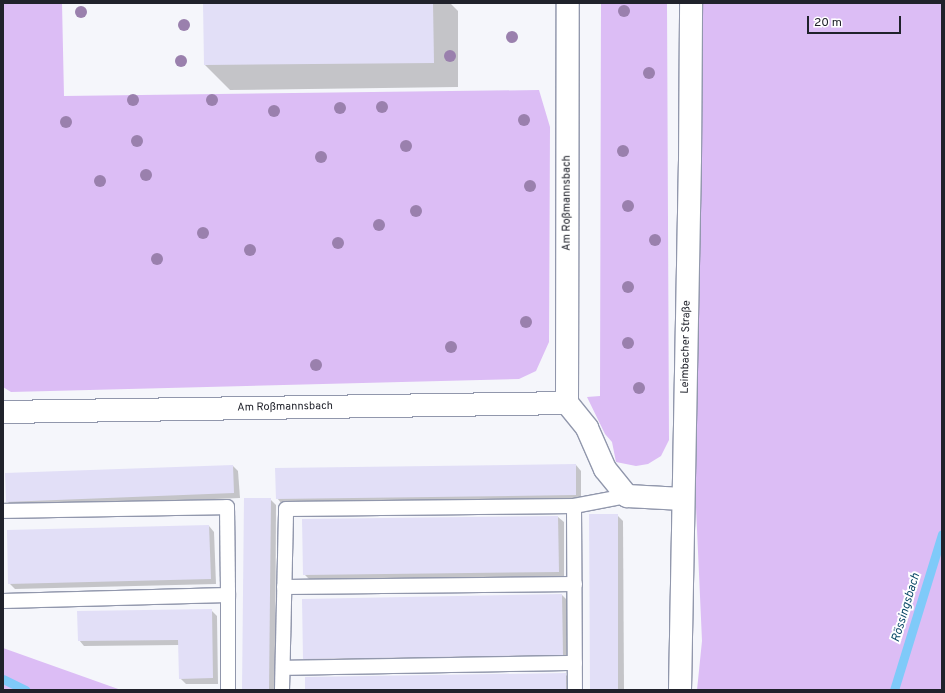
<!DOCTYPE html>
<html>
<head>
<meta charset="utf-8">
<style>
	body { margin:0 }
	#map { position:relative; width:945px; height:693px; overflow:hidden; background:#f5f6fb; font-family:Overpass,sans-serif }
	div>[style] { position:absolute }
	[style*='--x'] { left:calc(var(--x)*1px); top:calc(var(--y)*1px); width:calc(var(--w)*1px); rotate:calc(var(--a)*1deg) }
	.green>* { inset:0; background:#dcbdf5 }
	.shadow>* { inset:0; background:#0003 }
	.stream>* { height:9px; margin:-4.5px; padding:0 4.5px; transform-origin:4.5px; border-radius:4.5px; background:#7fcaf9 }
	.building>* { inset:0; background:#e2dff7 }
	.roads { filter:drop-shadow(1px 0 #9197ac) drop-shadow(-1px 0 #9197ac) drop-shadow(0 1px #9197ac) drop-shadow(0 -1px #9197ac) }
	.lane>* { height:14px; margin:-7px; padding:0 7px; transform-origin:7px; border-radius:7px; background:#fff }
	.street>* { height:22px; margin:-11px; padding:0 11px; transform-origin:11px; border-radius:11px; background:#fff }
	.secondary>* { height:22px; margin:-11px; padding:0 11px; transform-origin:11px; border-radius:11px; background:#fff }
	.trees>* { width:12px; height:12px; margin:-6px; border-radius:50%; background:#9a80ad }
	span { translate:-50% -50%; white-space:nowrap; text-align:center; line-height:1.15; -webkit-text-stroke:4px #fff; paint-order:stroke }
	.street-label { font-size:11px; color:#20222b }
	.water-label { font-size:12px; color:#0b4967; font-style:italic }
	.frame { position:absolute; inset:0; border:4px solid #20222b; pointer-events:none }
	.scale { position:absolute; left:807px; top:16px; width:94px; height:18px; box-sizing:border-box; border:2px solid #20222b; border-top:0; padding-left:5px; font-size:12px; line-height:14px; white-space:nowrap; color:#20222b; -webkit-text-stroke:3px #fff; paint-order:stroke }
</style>
</head>
<body>
<div id="map">
	<div class="green">
		<div style="clip-path:polygon(3px 3px,62px 3px,64px 96px,539px 90px,550px 127px,549px 342px,536px 371px,519px 379px,11px 392px,3px 387px)"></div>
		<div style="clip-path:polygon(601px 3px,667px 3px,669px 440px,661px 456px,648px 464px,636px 466px,616px 462px,612px 442px,605px 434px,587px 397px,600px 396px)"></div>
		<div style="clip-path:polygon(701px 3px,942px 3px,941px 690px,697px 690px,702px 641px,696px 507px,696px 376px)"></div>
		<div style="clip-path:polygon(3px 648px,121px 690px,3px 690px)"></div>
	</div>
	<div class="shadow">
		<div style="clip-path:polygon(204px 3px,450px 3px,458px 11px,458px 87px,230px 90px,205px 65px)"></div>
		<div style="clip-path:polygon(576px 465px,581px 471px,581px 501px,282px 504px,277px 498px)"></div>
		<div style="clip-path:polygon(233px 466px,238px 471px,240px 498px,13px 507px,7px 501px)"></div>
		<div style="clip-path:polygon(270px 499px,276px 505px,275px 690px,243px 690px)"></div>
		<div style="clip-path:polygon(617px 515px,623px 521px,624px 690px,591px 690px)"></div>
		<div style="clip-path:polygon(558px 517px,564px 522px,564px 577px,310px 580px,304px 574px)"></div>
		<div style="clip-path:polygon(209px 526px,214px 532px,216px 584px,15px 589px,9px 583px)"></div>
		<div style="clip-path:polygon(562px 595px,568px 601px,568px 660px,310px 665px,304px 659px)"></div>
		<div style="clip-path:polygon(211px 610px,217px 616px,218px 684px,186px 684px,180px 678px,180px 645px,84px 646px,79px 640px)"></div>
		<div style="clip-path:polygon(565px 674px,571px 680px,571px 690px,306px 690px)"></div>
	</div>
	<div class="stream">
		<div style="--x:3;--y:679;--w:25;--a:26"></div>
		<div style="--x:894;--y:690;--w:163;--a:-72.9"></div>
	</div>
	<div class="building">
		<div style="clip-path:polygon(203px 3px,433px 3px,434px 63px,204px 65px)"></div>
		<div style="clip-path:polygon(576px 464px,576px 495px,276px 499px,275px 468px)"></div>
		<div style="clip-path:polygon(233px 465px,234px 493px,6px 502px,5px 473px)"></div>
		<div style="clip-path:polygon(244px 498px,271px 498px,269px 690px,242px 690px)"></div>
		<div style="clip-path:polygon(589px 514px,618px 514px,618px 690px,590px 690px)"></div>
		<div style="clip-path:polygon(558px 516px,559px 572px,303px 575px,302px 519px)"></div>
		<div style="clip-path:polygon(209px 525px,211px 579px,8px 584px,7px 530px)"></div>
		<div style="clip-path:polygon(562px 594px,563px 655px,303px 659px,302px 599px)"></div>
		<div style="clip-path:polygon(212px 609px,213px 678px,179px 679px,178px 640px,78px 641px,77px 611px)"></div>
		<div style="clip-path:polygon(566px 673px,566px 690px,305px 690px,305px 677px)"></div>
	</div>
	<div class="roads">
		<div class="lane">
			<div style="--x:574;--y:506;--w:184;--a:89.7"></div>
			<div style="--x:3;--y:511;--w:224;--a:-1"></div>
			<div style="--x:227;--y:507;--w:88;--a:89.3"></div>
			<div style="--x:228;--y:595;--w:225;--a:178.5"></div>
			<div style="--x:284;--y:587;--w:291;--a:-0.6"></div>
			<div style="--x:228;--y:595;--w:95;--a:90"></div>
			<div style="--x:283;--y:668;--w:292;--a:-1"></div>
			<div style="--x:282;--y:690;--w:181;--a:-88.7"></div>
			<div style="--x:286;--y:509;--w:288;--a:-0.6"></div>
			<div style="--x:574;--y:506;--w:54;--a:-10.7"></div>
		</div>
		<div class="street">
			<div style="--x:567;--y:403;--w:400;--a:-89.9"></div>
			<div style="--x:3;--y:412;--w:564;--a:-0.91"></div>
			<div style="--x:567;--y:403;--w:32;--a:51"></div>
			<div style="--x:587;--y:428;--w:45;--a:66.3"></div>
			<div style="--x:605;--y:469;--w:35;--a:51"></div>
			<div style="--x:627;--y:496;--w:56;--a:3.1"></div>
		</div>
		<div class="secondary">
			<div style="--x:680;--y:690;--w:530;--a:-88.92"></div>
			<div style="--x:690;--y:160;--w:157;--a:-89.6"></div>
		</div>
	</div>
	<div class="trees">
		<div style="left:624px;top:11px"></div>
		<div style="left:81px;top:12px"></div>
		<div style="left:184px;top:25px"></div>
		<div style="left:512px;top:37px"></div>
		<div style="left:450px;top:56px"></div>
		<div style="left:181px;top:61px"></div>
		<div style="left:649px;top:73px"></div>
		<div style="left:133px;top:100px"></div>
		<div style="left:212px;top:100px"></div>
		<div style="left:382px;top:107px"></div>
		<div style="left:340px;top:108px"></div>
		<div style="left:274px;top:111px"></div>
		<div style="left:524px;top:120px"></div>
		<div style="left:66px;top:122px"></div>
		<div style="left:137px;top:141px"></div>
		<div style="left:406px;top:146px"></div>
		<div style="left:623px;top:151px"></div>
		<div style="left:321px;top:157px"></div>
		<div style="left:146px;top:175px"></div>
		<div style="left:100px;top:181px"></div>
		<div style="left:530px;top:186px"></div>
		<div style="left:628px;top:206px"></div>
		<div style="left:416px;top:211px"></div>
		<div style="left:379px;top:225px"></div>
		<div style="left:203px;top:233px"></div>
		<div style="left:655px;top:240px"></div>
		<div style="left:338px;top:243px"></div>
		<div style="left:250px;top:250px"></div>
		<div style="left:157px;top:259px"></div>
		<div style="left:628px;top:287px"></div>
		<div style="left:526px;top:322px"></div>
		<div style="left:628px;top:343px"></div>
		<div style="left:451px;top:347px"></div>
		<div style="left:316px;top:365px"></div>
		<div style="left:639px;top:388px"></div>
	</div>
	<div class="street-label">
		<span style="left:567px;top:203px;rotate:-90deg">Am Roßmannsbach</span>
		<span style="left:686px;top:347px;rotate:-89deg">Leimbacher Straße</span>
		<span style="left:285px;top:407px;rotate:-1deg">Am Roßmannsbach</span>
	</div>
	<div class="water-label">
		<span style="left:907px;top:608px;rotate:-73deg">Rössingsbach</span>
	</div>
	<div class="frame"></div>
	<div class="scale">20 m</div>
</div>
</body>
</html>
